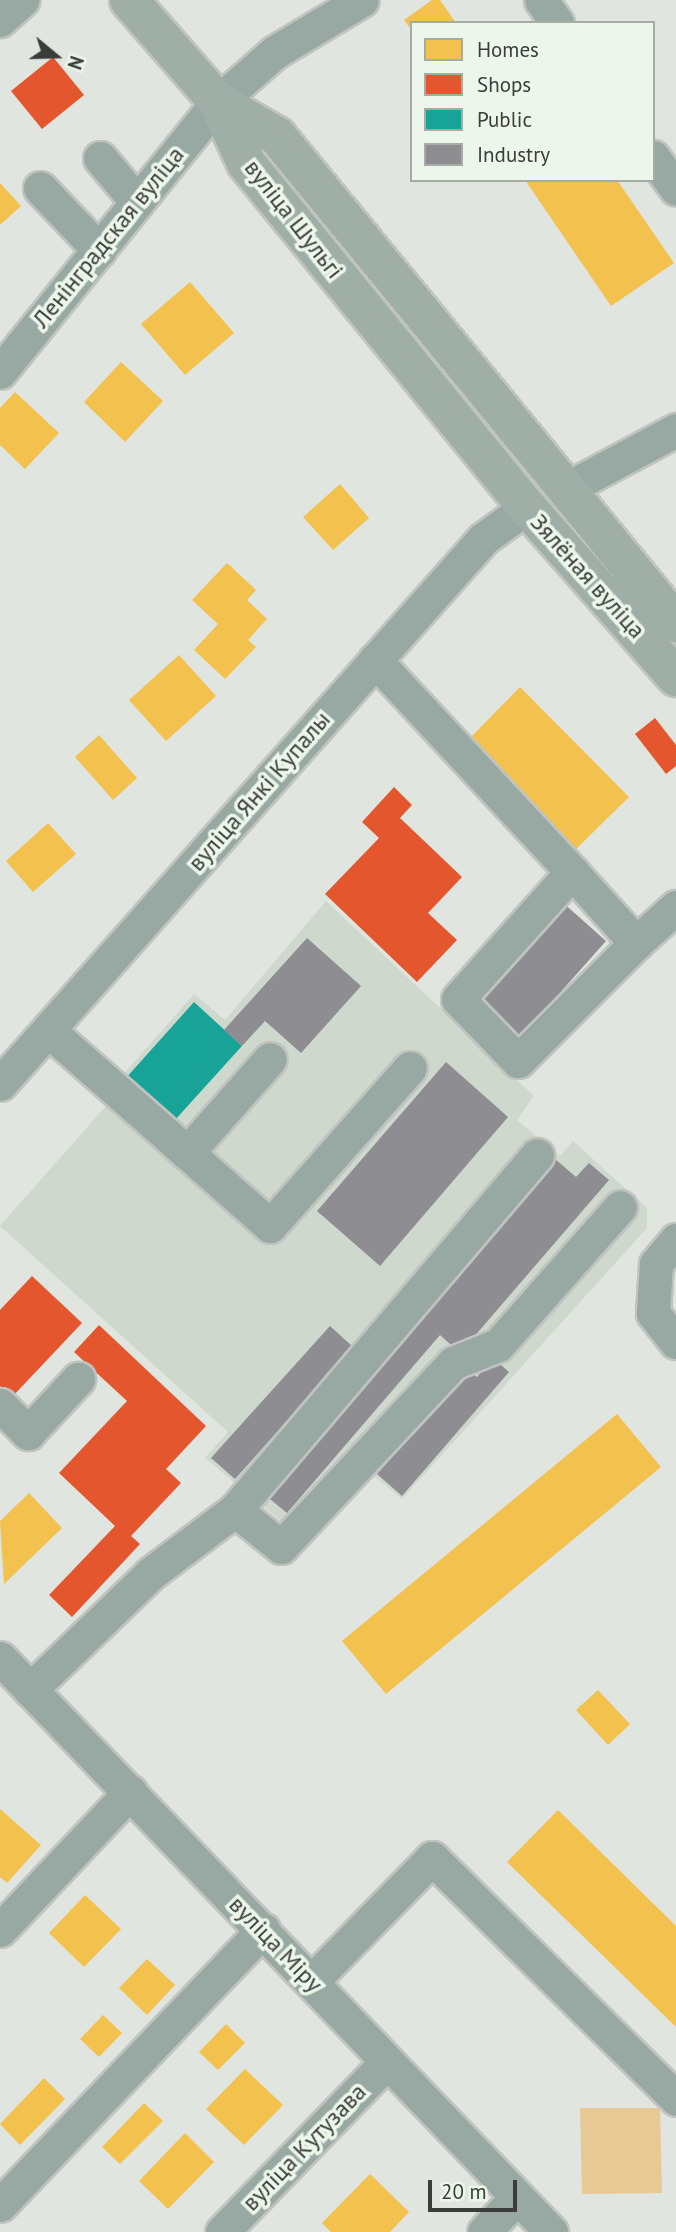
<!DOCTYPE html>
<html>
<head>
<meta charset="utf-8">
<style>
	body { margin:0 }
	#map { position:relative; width:676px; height:2232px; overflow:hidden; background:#e0e5df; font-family:"PT Sans",sans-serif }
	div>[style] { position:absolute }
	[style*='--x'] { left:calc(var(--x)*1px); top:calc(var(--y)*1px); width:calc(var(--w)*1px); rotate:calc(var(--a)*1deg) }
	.built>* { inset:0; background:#cfd8cd }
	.green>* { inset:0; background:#e6c995 }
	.homes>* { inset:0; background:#f2c14e }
	.shops>* { inset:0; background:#e4572e }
	.public>* { inset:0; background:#17a398 }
	.industry>* { inset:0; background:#8d8d92 }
	.roads { filter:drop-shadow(2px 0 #c0c3bf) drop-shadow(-2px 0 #c0c3bf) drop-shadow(0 2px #c0c3bf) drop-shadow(0 -2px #c0c3bf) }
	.minor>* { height:33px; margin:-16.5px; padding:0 16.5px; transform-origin:16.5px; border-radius:16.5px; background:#97a9a2 }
	.major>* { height:38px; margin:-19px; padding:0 19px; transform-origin:19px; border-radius:19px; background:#9faea7 }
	span { translate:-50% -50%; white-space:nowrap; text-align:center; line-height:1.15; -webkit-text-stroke:7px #ecf6ea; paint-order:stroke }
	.street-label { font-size:24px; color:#3a3d39 }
	.legend { position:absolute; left:410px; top:21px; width:245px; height:161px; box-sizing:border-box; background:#ecf6ea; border:2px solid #a5aca3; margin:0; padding:9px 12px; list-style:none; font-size:21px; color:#3a3d39 }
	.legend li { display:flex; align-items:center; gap:14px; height:35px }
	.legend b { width:35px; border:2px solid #a5aca3 }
	.north { position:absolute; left:21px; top:21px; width:70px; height:70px; -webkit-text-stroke:5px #ecf6ea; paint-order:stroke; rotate:109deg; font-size:19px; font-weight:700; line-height:28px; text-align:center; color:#3a3d39 }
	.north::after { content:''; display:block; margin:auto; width:24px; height:32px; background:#3a3d39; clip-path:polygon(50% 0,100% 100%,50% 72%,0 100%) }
	.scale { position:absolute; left:428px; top:2180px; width:89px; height:32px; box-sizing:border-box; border:4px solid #3a3d39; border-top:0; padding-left:9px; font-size:21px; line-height:24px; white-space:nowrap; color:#3a3d39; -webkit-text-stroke:5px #ecf6ea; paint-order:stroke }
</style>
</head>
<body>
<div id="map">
	<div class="built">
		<div style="clip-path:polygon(326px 901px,534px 1096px,517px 1120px,560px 1156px,573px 1141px,647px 1208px,647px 1228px,402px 1499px,374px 1476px,312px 1540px,299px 1536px,205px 1458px,228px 1432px,0 1226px,127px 1082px,122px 1076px,194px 994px,225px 1020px)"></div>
	</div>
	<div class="green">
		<div style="clip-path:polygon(580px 2108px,660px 2108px,662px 2193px,582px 2194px)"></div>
	</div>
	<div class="homes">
		<div style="clip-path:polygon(432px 0,440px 0,456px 23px,412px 23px,412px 31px,404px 20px)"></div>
		<div style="clip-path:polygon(525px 180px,617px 180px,674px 263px,611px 306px)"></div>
		<div style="clip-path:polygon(0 183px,21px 206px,0 225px)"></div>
		<div style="clip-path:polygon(190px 282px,234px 333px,185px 375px,141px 324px)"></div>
		<div style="clip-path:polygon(121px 362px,163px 401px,125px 442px,84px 402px)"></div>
		<div style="clip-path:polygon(15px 392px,59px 433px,25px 469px,0 445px,0 408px)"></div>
		<div style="clip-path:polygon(340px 484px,369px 518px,333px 550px,303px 517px)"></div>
		<div style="clip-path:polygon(227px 563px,256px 590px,247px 600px,267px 619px,248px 640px,256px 647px,225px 679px,194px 650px,218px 624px,192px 600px)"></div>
		<div style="clip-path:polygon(179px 655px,216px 696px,166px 741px,129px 700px)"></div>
		<div style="clip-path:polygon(520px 687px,629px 797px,576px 849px,468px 740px)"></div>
		<div style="clip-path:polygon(99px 735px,137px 778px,113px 800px,75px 757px)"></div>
		<div style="clip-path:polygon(48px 823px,76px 854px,33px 892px,6px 861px)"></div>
		<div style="clip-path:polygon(617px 1414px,661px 1467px,386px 1694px,342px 1641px)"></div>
		<div style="clip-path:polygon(29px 1493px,62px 1528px,4px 1584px,0 1521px)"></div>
		<div style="clip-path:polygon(598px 1690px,630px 1724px,608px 1745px,576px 1710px)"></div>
		<div style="clip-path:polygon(0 1809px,41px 1845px,7px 1883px,0 1877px)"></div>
		<div style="clip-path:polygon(558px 1810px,676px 1926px,676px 2027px,507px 1862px)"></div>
		<div style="clip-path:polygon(85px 1895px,121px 1929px,84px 1967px,49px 1933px)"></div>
		<div style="clip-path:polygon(147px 1959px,175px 1985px,147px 2015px,119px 1988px)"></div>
		<div style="clip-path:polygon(103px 2015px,122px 2033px,99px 2057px,80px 2039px)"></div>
		<div style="clip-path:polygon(226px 2024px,245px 2043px,218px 2070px,199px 2052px)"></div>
		<div style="clip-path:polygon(245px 2069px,283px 2105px,244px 2145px,206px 2109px)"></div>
		<div style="clip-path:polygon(44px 2078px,65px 2099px,20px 2145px,0 2124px)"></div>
		<div style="clip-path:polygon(144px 2103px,163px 2121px,120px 2164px,102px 2147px)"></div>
		<div style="clip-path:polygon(185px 2133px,214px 2162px,168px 2209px,139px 2181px)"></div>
		<div style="clip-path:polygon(370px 2174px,409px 2212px,390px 2232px,331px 2232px,322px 2223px)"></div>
	</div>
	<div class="shops">
		<div style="clip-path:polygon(53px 57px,84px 95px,42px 129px,11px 91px)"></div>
		<div style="clip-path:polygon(655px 718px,676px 745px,676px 766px,666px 774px,635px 734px)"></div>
		<div style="clip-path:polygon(394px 787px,412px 805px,400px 818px,462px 877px,428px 913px,457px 940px,417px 982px,325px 894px,379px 838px,362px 822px)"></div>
		<div style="clip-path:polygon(32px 1276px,82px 1323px,12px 1397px,0 1386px,0 1310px)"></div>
		<div style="clip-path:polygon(99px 1325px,206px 1426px,166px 1469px,181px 1483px,131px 1536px,140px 1544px,72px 1617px,49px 1595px,115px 1526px,59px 1473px,127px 1401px,74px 1352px)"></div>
	</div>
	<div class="public">
		<div style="clip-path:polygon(194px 1002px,242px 1046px,174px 1121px,126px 1078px)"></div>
	</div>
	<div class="industry">
		<div style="clip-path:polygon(561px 901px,606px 941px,519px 1039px,474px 999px)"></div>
		<div style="clip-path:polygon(307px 938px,361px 986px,301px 1053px,265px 1021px,242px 1046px,224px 1030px)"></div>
		<div style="clip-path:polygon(446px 1062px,508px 1117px,380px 1266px,317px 1211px)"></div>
		<div style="clip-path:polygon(555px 1159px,576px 1177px,589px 1163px,609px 1180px,460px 1353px,440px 1335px,287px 1513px,265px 1495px)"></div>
		<div style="clip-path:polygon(330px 1326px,353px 1347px,235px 1479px,211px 1458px)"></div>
		<div style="clip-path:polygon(493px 1358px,509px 1372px,402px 1496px,377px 1474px,467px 1370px,477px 1377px)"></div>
	</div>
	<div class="roads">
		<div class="minor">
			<div style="--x:541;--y:0;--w:28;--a:55"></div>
			<div style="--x:0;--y:20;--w:30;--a:-42"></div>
			<div style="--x:653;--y:157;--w:39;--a:54"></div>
			<div style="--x:100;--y:158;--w:57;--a:49.9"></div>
			<div style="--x:40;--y:188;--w:86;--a:46.4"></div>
			<div style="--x:0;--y:372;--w:347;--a:-51.1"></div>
			<div style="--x:218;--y:102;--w:76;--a:-41.3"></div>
			<div style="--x:275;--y:52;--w:101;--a:-30.9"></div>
			<div style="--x:564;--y:490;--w:127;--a:-28.2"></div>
			<div style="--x:375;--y:660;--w:289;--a:47.1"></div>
			<div style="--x:572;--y:872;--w:96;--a:48"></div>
			<div style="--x:636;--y:943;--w:167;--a:135"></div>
			<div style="--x:518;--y:1061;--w:86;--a:-134.1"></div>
			<div style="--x:458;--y:999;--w:171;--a:-48.1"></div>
			<div style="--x:636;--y:943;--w:54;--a:-42"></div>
			<div style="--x:48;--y:1030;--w:296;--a:41.4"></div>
			<div style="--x:270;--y:1226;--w:211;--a:-48.5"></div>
			<div style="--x:0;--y:1084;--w:728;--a:-48.45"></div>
			<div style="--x:483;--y:539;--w:54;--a:-36"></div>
			<div style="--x:187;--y:1153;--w:125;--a:-48.6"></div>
			<div style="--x:676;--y:1240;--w:31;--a:130"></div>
			<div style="--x:656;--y:1264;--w:49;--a:93.5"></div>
			<div style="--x:653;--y:1313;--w:37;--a:52"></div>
			<div style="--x:0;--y:1405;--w:40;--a:45"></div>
			<div style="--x:28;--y:1433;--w:74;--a:-47.2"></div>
			<div style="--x:235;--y:1510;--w:466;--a:-49.6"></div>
			<div style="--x:0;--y:1658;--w:796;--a:46.17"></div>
			<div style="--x:30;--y:1690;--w:167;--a:-44"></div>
			<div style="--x:150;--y:1574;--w:106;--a:-37"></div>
			<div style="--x:235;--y:1510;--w:59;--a:38.8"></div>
			<div style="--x:281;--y:1547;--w:252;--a:-46.9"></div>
			<div style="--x:453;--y:1363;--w:48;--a:-21.8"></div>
			<div style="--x:498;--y:1345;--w:184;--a:-48.5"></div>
			<div style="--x:0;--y:1930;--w:190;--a:-46.7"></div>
			<div style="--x:312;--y:1981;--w:172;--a:-45.7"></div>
			<div style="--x:432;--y:1858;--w:343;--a:44.6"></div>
			<div style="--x:0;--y:2205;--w:381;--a:-46.3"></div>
			<div style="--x:222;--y:2232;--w:237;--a:-45.9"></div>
			<div style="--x:484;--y:2232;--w:48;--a:-46.7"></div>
		</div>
		<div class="major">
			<div style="--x:129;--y:0;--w:135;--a:48.9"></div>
			<div style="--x:218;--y:102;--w:67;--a:65.3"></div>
			<div style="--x:246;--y:163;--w:444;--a:50.8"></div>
			<div style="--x:527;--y:507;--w:226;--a:48.8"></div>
			<div style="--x:218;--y:102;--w:68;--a:30"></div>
			<div style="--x:277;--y:136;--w:630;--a:50.67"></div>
		</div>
	</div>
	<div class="street-label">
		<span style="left:294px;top:219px;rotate:52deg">вуліца Шульгі</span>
		<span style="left:108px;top:237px;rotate:-51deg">Ленінградская вуліца</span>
		<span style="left:588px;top:576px;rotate:48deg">Зялёная вуліца</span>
		<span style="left:259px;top:791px;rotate:-49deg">вуліца Янкі Купалы</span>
		<span style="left:276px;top:1944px;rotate:46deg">вуліца Міру</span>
		<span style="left:304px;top:2147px;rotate:-46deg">вуліца Кутузава</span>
	</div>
	<ul class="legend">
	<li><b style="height:19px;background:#f2c14e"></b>Homes</li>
	<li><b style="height:19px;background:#e4572e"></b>Shops</li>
	<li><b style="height:19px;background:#17a398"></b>Public</li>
	<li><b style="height:19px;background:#8d8d92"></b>Industry</li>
	</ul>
	<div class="north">N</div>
	<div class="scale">20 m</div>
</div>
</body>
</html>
